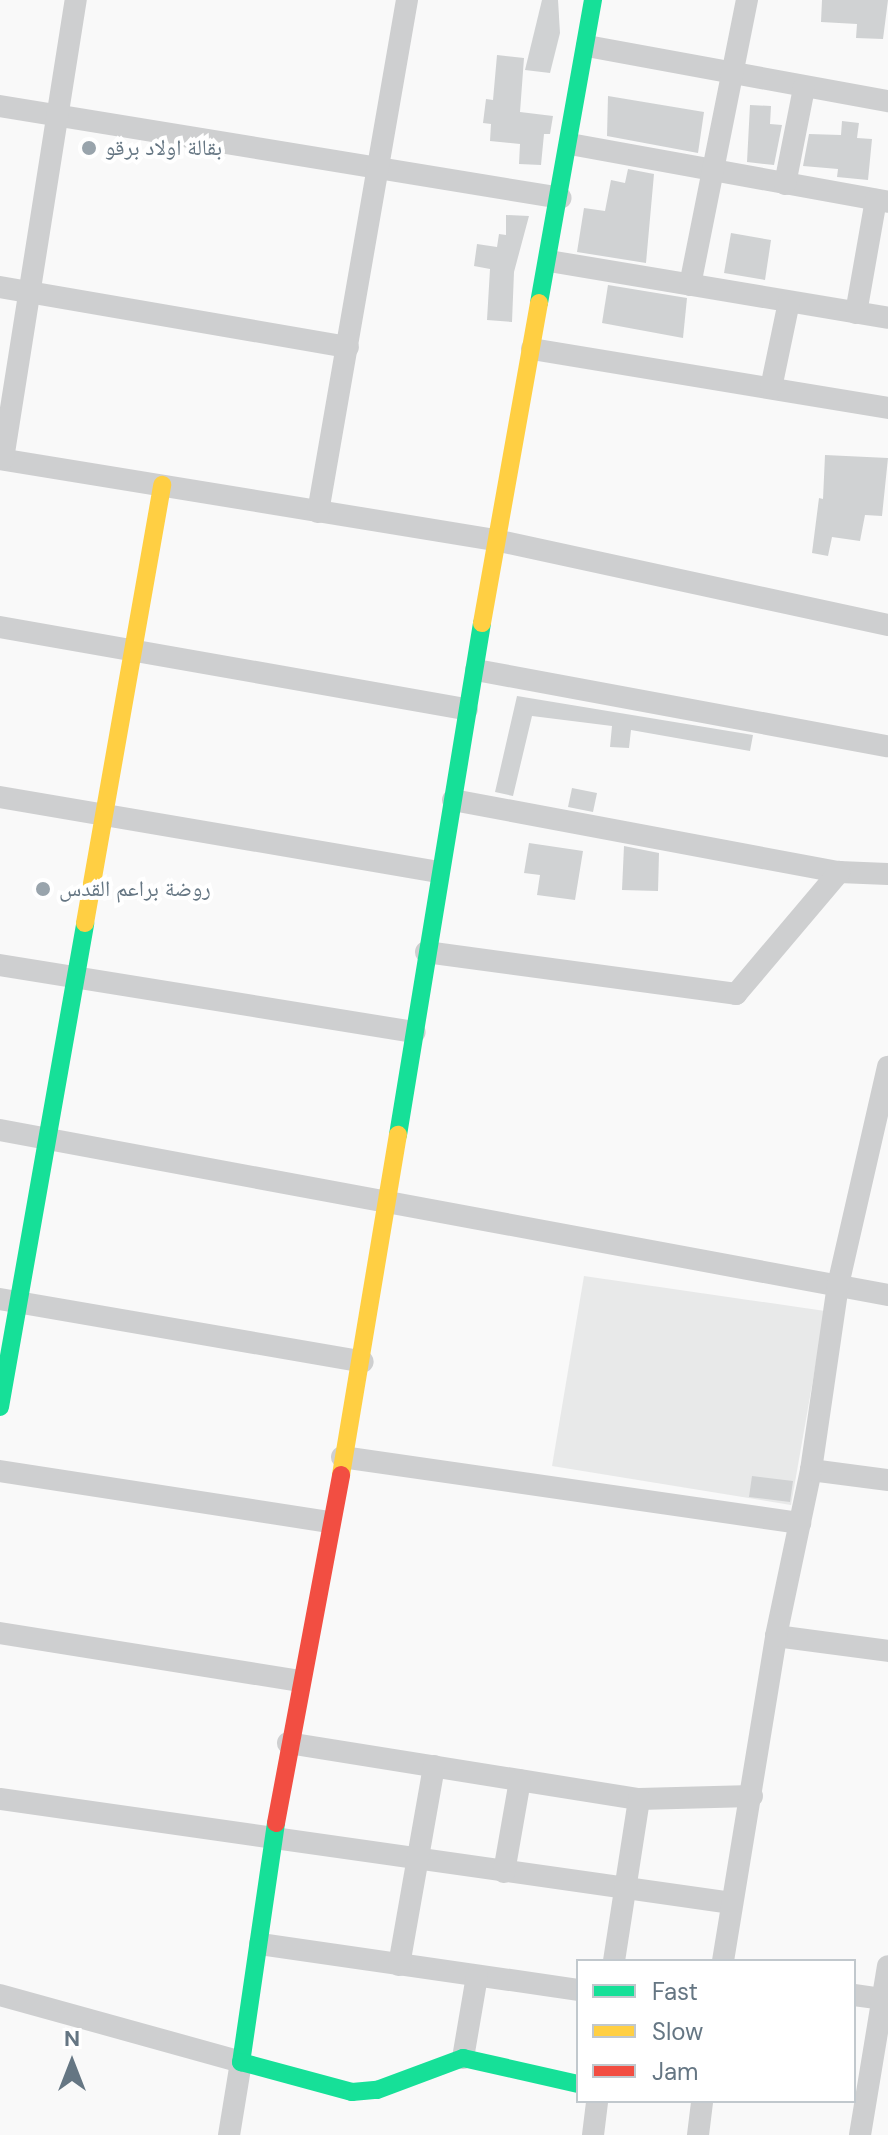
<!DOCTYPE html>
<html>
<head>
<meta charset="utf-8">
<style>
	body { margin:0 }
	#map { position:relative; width:888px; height:2135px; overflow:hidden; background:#f9f9f9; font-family:"DM Sans","Noto Naskh Arabic",sans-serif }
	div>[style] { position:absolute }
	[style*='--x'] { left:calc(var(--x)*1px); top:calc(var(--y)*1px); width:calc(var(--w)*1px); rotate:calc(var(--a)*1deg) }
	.built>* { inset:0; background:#e8e9e9 }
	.building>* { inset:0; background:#d0d2d3 }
	.street>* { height:22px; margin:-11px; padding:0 11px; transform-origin:11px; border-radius:11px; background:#cecfd0 }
	.fast>* { height:18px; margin:-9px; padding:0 9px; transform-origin:9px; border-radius:9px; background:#16e098 }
	.slow>* { height:18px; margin:-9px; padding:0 9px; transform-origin:9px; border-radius:9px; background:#ffcf43 }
	.jam>* { height:18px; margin:-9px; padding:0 9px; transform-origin:9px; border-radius:9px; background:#f24e42 }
	.dots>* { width:22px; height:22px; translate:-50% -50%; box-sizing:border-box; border:4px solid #fff; border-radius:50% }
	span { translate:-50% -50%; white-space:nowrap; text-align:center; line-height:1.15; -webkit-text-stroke:8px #fff; paint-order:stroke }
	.poi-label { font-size:22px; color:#657683 }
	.left { translate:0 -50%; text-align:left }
	.legend { position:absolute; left:576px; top:1959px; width:280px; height:144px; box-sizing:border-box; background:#fff; border:2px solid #c1c8cd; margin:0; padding:10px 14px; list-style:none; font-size:24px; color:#657683 }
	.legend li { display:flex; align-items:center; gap:16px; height:40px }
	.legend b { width:40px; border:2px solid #c1c8cd }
	.north { position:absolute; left:32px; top:2023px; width:80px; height:80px; -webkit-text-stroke:6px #fff; paint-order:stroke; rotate:0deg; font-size:22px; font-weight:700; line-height:32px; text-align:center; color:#657683 }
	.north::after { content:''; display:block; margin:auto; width:28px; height:36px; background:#657683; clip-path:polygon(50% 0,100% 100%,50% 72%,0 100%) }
</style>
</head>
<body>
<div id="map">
	<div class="built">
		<div style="clip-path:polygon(584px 1276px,825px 1311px,791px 1505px,552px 1466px)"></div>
	</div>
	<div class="building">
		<div style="clip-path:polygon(542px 0,558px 0,560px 33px,550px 73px,525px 70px)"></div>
		<div style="clip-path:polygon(822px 0,888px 0,883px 39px,856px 38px,857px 24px,821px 22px)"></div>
		<div style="clip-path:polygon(497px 55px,524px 58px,520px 112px,553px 116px,550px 134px,544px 134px,541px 165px,519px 164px,520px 144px,490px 141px,491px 124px,483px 123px,486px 99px,493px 100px)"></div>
		<div style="clip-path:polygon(608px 96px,704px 112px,698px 153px,607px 136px)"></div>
		<div style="clip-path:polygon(750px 105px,771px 106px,770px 124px,782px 125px,774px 165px,747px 162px)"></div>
		<div style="clip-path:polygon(842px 121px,859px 123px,857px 138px,872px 139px,868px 180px,837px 177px,838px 169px,803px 166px,809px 134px,841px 135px)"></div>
		<div style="clip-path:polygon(628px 169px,654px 174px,646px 263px,577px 252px,584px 208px,605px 211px,611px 180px,625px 183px)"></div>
		<div style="clip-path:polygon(506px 215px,529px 216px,514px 272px,512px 322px,487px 320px,490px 269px,474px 266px,477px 244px,497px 247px,499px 234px,506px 235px)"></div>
		<div style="clip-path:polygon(731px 233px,771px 240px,765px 280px,724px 273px)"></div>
		<div style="clip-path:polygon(608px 285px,687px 298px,683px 338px,602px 323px)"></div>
		<div style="clip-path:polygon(825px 455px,888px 458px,882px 516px,865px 515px,860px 541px,832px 537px,828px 556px,812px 553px,819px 498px,823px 499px)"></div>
		<div style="clip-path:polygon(517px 696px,753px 735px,750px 751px,631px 730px,629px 748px,610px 747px,612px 726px,532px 716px,513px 796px,495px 792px)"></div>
		<div style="clip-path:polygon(572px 788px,597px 793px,593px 812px,568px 807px)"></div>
		<div style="clip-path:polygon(529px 843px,583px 851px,575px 900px,537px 895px,540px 875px,524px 873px)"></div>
		<div style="clip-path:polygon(624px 846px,659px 853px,658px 891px,622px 890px)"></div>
		<div style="clip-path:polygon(752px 1476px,793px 1481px,790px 1502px,749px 1497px)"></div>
	</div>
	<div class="street">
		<div style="--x:587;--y:46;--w:306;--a:10.4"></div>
		<div style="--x:0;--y:106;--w:568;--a:9.31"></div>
		<div style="--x:570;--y:144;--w:323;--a:10.3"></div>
		<div style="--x:785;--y:184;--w:98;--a:-78.8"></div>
		<div style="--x:549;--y:261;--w:344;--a:9.5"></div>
		<div style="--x:690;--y:285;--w:291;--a:-78.7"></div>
		<div style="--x:0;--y:287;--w:353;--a:9.8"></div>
		<div style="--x:856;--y:313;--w:115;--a:-80"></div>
		<div style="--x:532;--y:349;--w:361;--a:9.4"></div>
		<div style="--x:771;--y:388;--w:88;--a:-78.2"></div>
		<div style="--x:0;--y:459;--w:502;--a:9.29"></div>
		<div style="--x:495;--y:540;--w:402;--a:12.2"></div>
		<div style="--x:3;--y:459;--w:465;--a:-81"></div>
		<div style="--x:318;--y:512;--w:520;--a:-80.14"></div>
		<div style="--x:0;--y:627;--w:474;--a:10"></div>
		<div style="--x:476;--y:670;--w:419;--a:10.5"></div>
		<div style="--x:0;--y:797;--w:444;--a:9.7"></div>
		<div style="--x:453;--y:800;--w:393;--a:10.6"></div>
		<div style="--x:839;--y:872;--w:49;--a:2.3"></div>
		<div style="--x:426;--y:952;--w:313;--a:7.7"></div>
		<div style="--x:736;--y:994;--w:160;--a:-49.8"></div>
		<div style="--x:0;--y:965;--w:420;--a:9.2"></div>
		<div style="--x:0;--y:1130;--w:903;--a:10.53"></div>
		<div style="--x:0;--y:1299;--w:368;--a:9.8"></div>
		<div style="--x:342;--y:1457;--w:463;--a:8.2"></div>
		<div style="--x:811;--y:1470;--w:78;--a:7.4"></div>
		<div style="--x:0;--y:1471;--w:332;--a:8.8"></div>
		<div style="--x:0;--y:1633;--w:303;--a:9.1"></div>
		<div style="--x:776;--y:1636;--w:113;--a:7.6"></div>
		<div style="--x:288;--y:1743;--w:355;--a:9.1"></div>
		<div style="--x:639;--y:1799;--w:113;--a:-1.5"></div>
		<div style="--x:0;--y:1799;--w:739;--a:8.09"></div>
		<div style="--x:504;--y:1872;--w:93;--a:-80.1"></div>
		<div style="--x:260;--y:1944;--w:321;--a:8.2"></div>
		<div style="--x:614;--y:1961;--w:164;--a:-81.2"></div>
		<div style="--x:723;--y:1961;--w:329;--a:-80.7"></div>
		<div style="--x:776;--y:1636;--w:170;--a:-78.1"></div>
		<div style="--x:811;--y:1470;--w:187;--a:-81.7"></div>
		<div style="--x:838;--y:1285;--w:224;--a:-77.1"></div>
		<div style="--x:399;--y:1965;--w:202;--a:-80"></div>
		<div style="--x:0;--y:1995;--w:250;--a:15.5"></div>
		<div style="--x:241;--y:2062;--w:74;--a:99.3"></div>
		<div style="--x:854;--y:1995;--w:34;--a:8"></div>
		<div style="--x:463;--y:2058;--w:83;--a:-80.3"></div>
		<div style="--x:593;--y:2135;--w:34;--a:-83"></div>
		<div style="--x:698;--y:2135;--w:34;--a:-83"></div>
		<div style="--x:860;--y:2135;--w:171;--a:-80.6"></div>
	</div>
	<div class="fast">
		<div style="--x:539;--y:303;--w:308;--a:-79.9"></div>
		<div style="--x:398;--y:1135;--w:519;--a:-80.68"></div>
		<div style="--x:0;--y:1407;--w:491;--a:-80"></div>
		<div style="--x:276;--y:1823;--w:242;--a:98.3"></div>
		<div style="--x:241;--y:2062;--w:115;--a:15.1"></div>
		<div style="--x:352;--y:2092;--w:25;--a:-5"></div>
		<div style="--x:377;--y:2090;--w:92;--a:-20.4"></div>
		<div style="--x:463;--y:2058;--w:118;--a:12.7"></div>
	</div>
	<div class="slow">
		<div style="--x:482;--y:623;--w:325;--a:-79.9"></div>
		<div style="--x:85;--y:923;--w:445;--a:-80"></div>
		<div style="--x:341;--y:1475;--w:345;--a:-80.5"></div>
	</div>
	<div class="jam">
		<div style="--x:276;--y:1823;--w:354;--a:-79.4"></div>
	</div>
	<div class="dots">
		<div style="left:89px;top:148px;background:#99a4ac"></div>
		<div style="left:43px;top:889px;background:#99a4ac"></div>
	</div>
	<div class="poi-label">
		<span class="left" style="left:105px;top:148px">بقالة اولاد برقو</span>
		<span class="left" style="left:59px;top:889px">روضة براعم القدس</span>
	</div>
	<ul class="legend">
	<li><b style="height:10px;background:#16e098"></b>Fast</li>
	<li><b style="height:10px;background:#ffcf43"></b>Slow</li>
	<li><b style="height:10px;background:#f24e42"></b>Jam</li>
	</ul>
	<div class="north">N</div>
</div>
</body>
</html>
